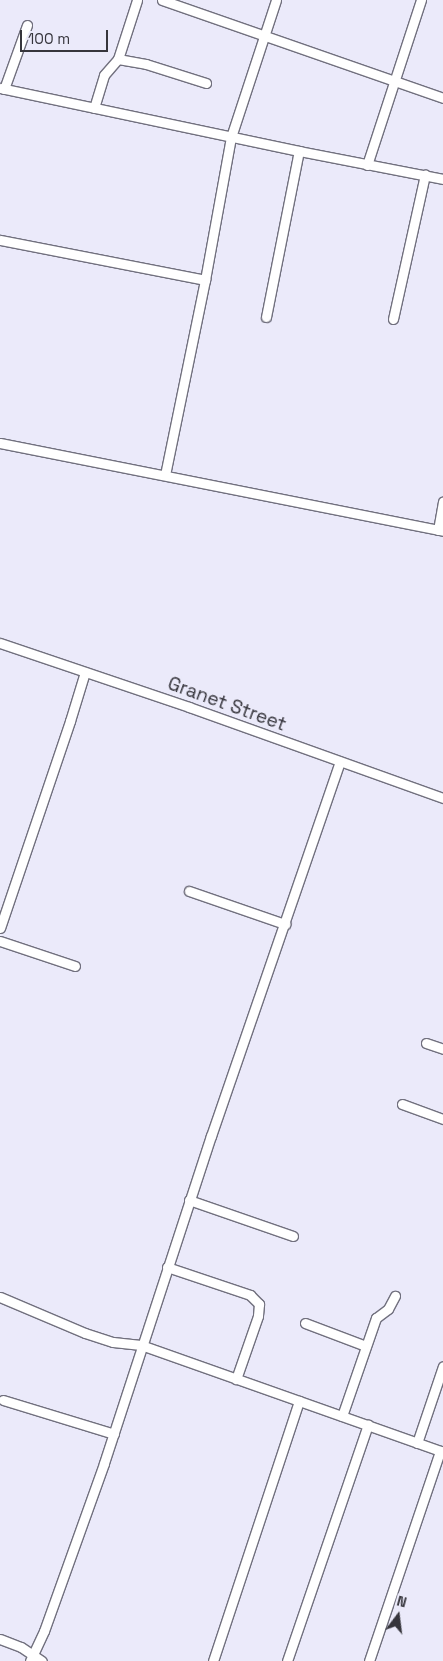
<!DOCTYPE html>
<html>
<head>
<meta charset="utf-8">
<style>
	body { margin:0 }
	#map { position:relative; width:443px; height:1661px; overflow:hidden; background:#ebeafa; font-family:"Space Grotesk",sans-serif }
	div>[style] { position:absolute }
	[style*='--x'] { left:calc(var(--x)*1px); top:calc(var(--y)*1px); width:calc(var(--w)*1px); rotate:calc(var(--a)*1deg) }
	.roads { filter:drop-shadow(1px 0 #71707e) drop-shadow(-1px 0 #71707e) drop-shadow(0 1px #71707e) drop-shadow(0 -1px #71707e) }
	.minor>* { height:9px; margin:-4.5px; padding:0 4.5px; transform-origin:4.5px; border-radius:4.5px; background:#fff }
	span { translate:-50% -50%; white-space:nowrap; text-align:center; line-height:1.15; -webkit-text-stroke:4px #ebeafa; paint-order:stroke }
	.street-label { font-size:19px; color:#36353c }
	.north { position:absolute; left:373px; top:1591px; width:50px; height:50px; -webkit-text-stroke:4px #ebeafa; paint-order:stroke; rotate:15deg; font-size:14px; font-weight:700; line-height:20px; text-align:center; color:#36353c }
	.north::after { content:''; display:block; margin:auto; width:18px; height:22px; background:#36353c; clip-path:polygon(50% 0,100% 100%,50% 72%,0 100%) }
	.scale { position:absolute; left:20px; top:30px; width:88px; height:22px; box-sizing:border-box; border:2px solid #36353c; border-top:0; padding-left:6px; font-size:15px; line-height:18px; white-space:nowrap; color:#36353c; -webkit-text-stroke:4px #ebeafa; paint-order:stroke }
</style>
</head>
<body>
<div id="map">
	<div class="roads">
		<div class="minor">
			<div style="--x:162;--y:0;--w:298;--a:19.2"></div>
			<div style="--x:118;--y:59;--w:28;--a:10"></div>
			<div style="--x:146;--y:64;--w:63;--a:17.6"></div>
			<div style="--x:0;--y:88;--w:306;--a:11.9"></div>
			<div style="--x:299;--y:151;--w:147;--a:11"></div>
			<div style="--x:4;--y:89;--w:68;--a:-70.2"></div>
			<div style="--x:94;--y:108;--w:34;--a:-73"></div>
			<div style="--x:104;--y:75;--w:21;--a:-49"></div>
			<div style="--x:118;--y:59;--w:62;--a:-72.1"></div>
			<div style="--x:367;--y:165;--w:174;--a:-71.9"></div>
			<div style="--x:0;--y:240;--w:209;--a:11"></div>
			<div style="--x:266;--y:317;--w:169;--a:-78.8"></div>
			<div style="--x:393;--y:319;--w:148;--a:-77.5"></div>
			<div style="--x:0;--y:443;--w:452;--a:11.2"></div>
			<div style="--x:165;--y:475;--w:199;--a:-78.4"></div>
			<div style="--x:205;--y:280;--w:145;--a:-79.7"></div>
			<div style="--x:231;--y:137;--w:144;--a:-71.8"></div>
			<div style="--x:438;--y:530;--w:29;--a:-80"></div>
			<div style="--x:0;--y:643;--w:200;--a:18.7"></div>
			<div style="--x:189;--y:707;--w:270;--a:19.7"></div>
			<div style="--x:189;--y:891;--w:102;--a:19"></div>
			<div style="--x:0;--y:928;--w:219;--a:-71.3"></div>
			<div style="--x:70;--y:721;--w:51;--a:-73"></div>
			<div style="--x:0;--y:941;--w:79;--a:18.4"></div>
			<div style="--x:426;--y:1043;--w:18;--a:19"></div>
			<div style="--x:402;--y:1104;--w:44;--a:20.1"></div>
			<div style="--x:189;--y:1200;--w:110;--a:19.1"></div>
			<div style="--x:167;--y:1267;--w:88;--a:18.6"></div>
			<div style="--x:250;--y:1295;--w:13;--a:45"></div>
			<div style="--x:259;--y:1304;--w:12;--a:95"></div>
			<div style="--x:258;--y:1316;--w:67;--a:109.2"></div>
			<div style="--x:0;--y:1297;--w:92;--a:23"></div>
			<div style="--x:85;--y:1333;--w:29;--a:18"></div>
			<div style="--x:113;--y:1342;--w:28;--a:6"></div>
			<div style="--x:141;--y:1345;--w:320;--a:19.5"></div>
			<div style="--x:305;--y:1323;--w:65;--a:20.7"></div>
			<div style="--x:3;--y:1400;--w:116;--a:17"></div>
			<div style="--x:342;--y:1416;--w:104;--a:-70.9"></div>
			<div style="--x:376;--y:1318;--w:15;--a:-37"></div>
			<div style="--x:388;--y:1309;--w:15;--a:-62"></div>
			<div style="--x:417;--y:1443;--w:81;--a:-71.3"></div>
			<div style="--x:0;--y:1639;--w:22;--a:21"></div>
			<div style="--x:21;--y:1647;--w:25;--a:34"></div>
			<div style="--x:30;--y:1661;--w:33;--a:-65"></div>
			<div style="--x:44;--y:1631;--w:178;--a:-70.3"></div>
			<div style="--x:104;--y:1463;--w:344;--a:-71.9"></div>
			<div style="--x:211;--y:1136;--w:396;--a:-71"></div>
			<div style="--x:213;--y:1661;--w:274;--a:-71.7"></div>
			<div style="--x:287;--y:1661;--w:250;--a:-71.1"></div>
			<div style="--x:369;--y:1661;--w:222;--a:-71.3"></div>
		</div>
	</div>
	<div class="street-label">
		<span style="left:227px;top:704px;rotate:20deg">Granet Street</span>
	</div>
	<div class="north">N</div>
	<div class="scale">100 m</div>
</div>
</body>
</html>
